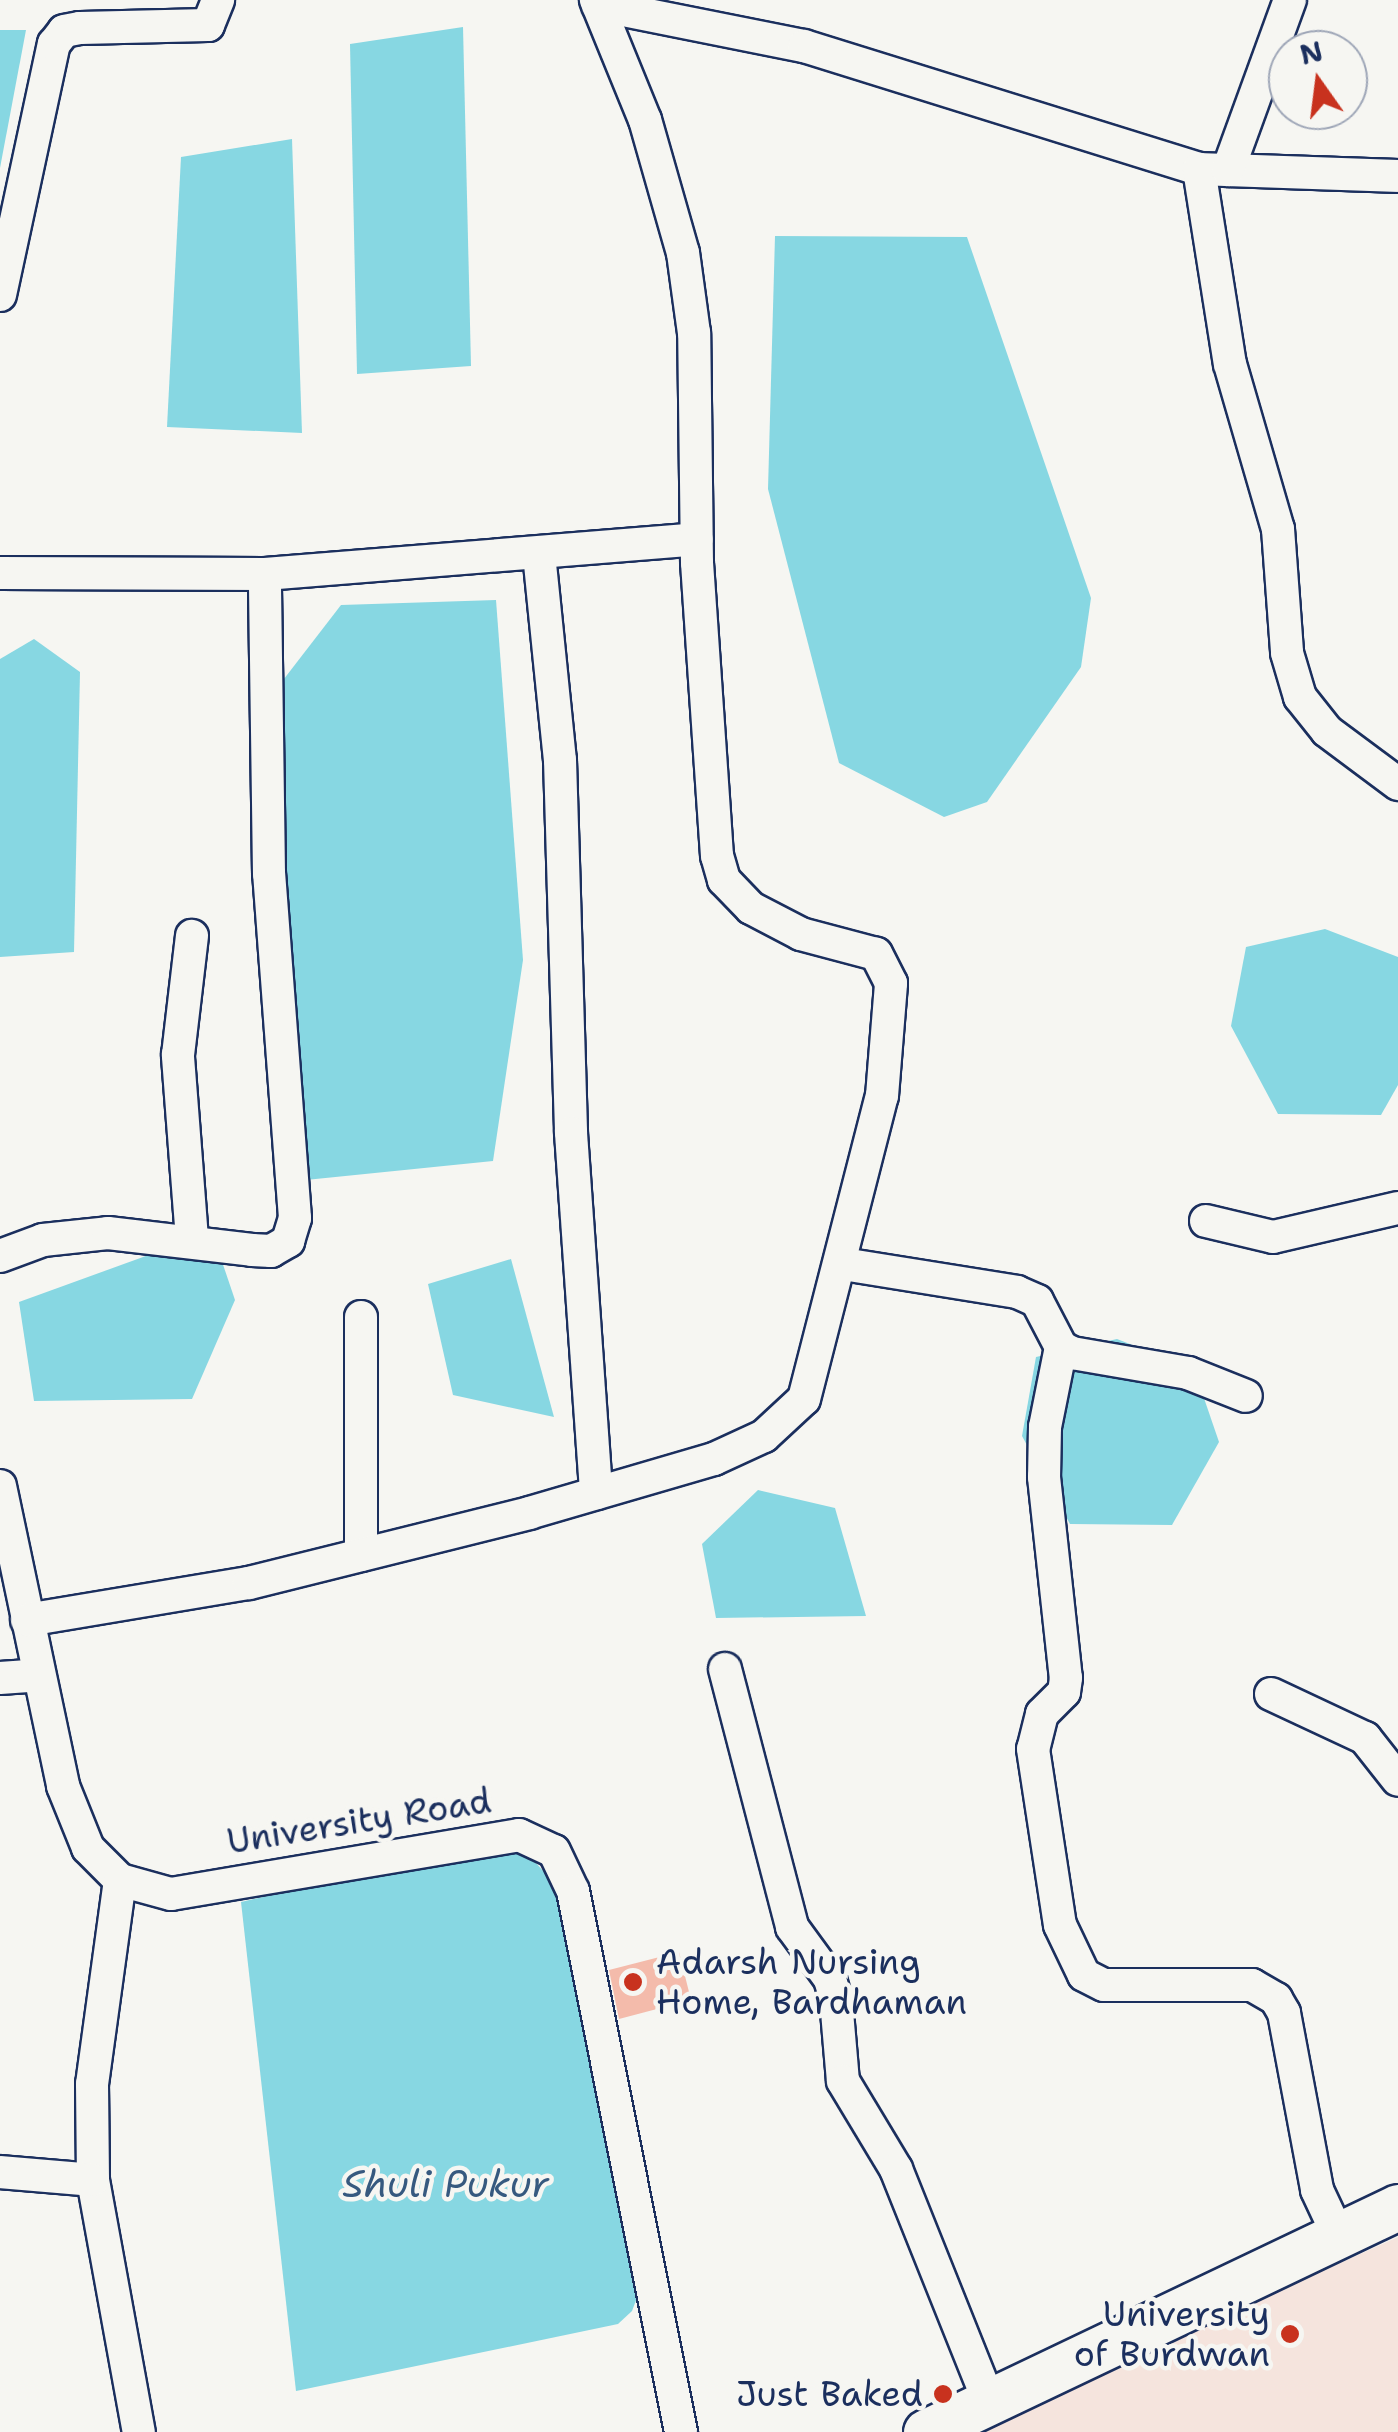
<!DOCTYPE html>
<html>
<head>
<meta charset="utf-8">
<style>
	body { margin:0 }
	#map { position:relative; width:1398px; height:2432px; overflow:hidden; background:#f6f6f2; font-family:"Shantell Sans",sans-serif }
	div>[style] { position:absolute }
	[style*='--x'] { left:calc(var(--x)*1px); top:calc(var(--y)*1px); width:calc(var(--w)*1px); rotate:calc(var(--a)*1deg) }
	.built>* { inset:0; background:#f5e4dd }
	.water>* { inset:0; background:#87d7e2 }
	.building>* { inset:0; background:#f4bbab }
	.roads { filter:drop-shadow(2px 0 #1b2f5e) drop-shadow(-2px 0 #1b2f5e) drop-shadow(0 2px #1b2f5e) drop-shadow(0 -2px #1b2f5e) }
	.minor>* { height:32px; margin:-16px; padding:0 16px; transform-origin:16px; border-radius:16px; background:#f6f6f2 }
	.secondary>* { height:45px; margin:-22.5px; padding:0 22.5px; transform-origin:22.5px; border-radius:22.5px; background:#f6f6f2 }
	.dots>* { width:28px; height:28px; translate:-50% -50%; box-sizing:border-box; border:5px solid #f6f6f2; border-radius:50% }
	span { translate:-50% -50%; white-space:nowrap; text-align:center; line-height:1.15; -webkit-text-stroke:9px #f6f6f2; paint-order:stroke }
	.street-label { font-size:35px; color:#1b2f5e }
	.poi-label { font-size:35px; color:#1b2f5e }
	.left { translate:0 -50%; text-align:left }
	.right { translate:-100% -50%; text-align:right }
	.water-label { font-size:38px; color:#36597f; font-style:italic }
	.north { position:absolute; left:1268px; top:30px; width:100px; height:100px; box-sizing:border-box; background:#f6f6f2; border:2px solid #9ea6b7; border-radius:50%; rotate:346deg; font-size:28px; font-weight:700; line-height:40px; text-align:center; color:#1b2f5e }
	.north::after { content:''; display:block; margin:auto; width:35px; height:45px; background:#c8321e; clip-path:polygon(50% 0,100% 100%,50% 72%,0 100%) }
</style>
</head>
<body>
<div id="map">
	<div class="built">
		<div style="clip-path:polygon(1398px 2237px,1398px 2432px,964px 2432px)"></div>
	</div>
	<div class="water">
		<div style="clip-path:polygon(463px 27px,471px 366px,357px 374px,350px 44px)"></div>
		<div style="clip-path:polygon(0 30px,26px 30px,0 168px)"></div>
		<div style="clip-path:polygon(292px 139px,302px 433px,167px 427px,181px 157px)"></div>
		<div style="clip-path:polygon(775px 236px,967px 237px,1091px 598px,1081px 667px,987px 802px,944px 817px,839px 763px,768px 489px)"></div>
		<div style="clip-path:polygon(496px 600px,523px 960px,493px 1161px,296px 1181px,277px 688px,341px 605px)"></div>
		<div style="clip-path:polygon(34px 639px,80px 672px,74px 952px,0 957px,0 659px)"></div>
		<div style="clip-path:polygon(1325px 929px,1398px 957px,1398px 1085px,1381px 1115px,1278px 1114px,1231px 1026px,1246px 947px)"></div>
		<div style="clip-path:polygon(212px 1232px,235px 1300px,192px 1399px,34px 1401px,19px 1302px)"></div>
		<div style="clip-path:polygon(511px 1259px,554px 1417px,453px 1395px,428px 1284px)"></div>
		<div style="clip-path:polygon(1117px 1339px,1194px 1369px,1219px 1442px,1172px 1525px,1070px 1524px,1022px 1436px,1036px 1357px)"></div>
		<div style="clip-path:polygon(758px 1490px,835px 1508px,866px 1616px,716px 1618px,702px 1544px)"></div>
		<div style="clip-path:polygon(493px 1845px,527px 1853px,563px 1893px,638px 2295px,632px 2311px,618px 2324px,296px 2391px,241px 1902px)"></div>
	</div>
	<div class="building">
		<div style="clip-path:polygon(679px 1952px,691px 2000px,619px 2019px,609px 1970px)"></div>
	</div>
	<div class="roads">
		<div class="minor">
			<div style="--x:598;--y:5;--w:210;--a:11.3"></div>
			<div style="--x:804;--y:46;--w:414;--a:17.3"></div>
			<div style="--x:1199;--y:169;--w:199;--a:2"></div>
			<div style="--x:1199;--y:169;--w:197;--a:81"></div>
			<div style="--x:1230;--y:364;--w:172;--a:73.8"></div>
			<div style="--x:1278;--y:529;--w:124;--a:85.8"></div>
			<div style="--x:1287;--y:653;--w:46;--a:73.5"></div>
			<div style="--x:1300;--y:697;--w:43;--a:51.5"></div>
			<div style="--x:1327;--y:731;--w:89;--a:36.7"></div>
			<div style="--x:1228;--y:170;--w:181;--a:-70"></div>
			<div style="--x:0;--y:295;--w:257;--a:-77.9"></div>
			<div style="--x:54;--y:44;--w:16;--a:-52"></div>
			<div style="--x:64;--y:31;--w:16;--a:-11"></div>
			<div style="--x:80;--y:28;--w:128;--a:-1.3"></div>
			<div style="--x:208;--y:25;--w:27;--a:-68"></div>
			<div style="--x:539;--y:554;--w:207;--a:84.2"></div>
			<div style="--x:560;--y:760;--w:373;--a:88.3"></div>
			<div style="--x:571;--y:1133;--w:361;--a:86"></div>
			<div style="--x:0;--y:573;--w:265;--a:0.2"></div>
			<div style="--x:265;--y:574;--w:433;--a:-4.6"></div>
			<div style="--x:1206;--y:1221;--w:69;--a:13.4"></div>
			<div style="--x:1273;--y:1237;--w:128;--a:-13.1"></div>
			<div style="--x:192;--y:1239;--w:185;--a:-94.4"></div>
			<div style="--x:178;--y:1055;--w:120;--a:-83.3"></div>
			<div style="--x:0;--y:1256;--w:46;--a:-20.4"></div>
			<div style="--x:43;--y:1240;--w:65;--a:-6.1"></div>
			<div style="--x:108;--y:1233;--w:145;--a:6.7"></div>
			<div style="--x:252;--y:1250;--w:19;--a:3"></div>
			<div style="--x:271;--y:1251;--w:20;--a:-30"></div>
			<div style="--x:288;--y:1241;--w:24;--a:-73"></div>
			<div style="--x:295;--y:1218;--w:345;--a:-94.3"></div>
			<div style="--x:269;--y:874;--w:300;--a:-90.8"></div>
			<div style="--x:843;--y:1264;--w:176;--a:9.1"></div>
			<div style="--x:1017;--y:1292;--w:22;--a:24"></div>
			<div style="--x:1037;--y:1301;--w:52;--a:62.4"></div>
			<div style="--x:1061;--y:1347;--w:13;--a:29"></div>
			<div style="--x:1072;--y:1353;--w:118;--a:9.8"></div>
			<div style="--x:1188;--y:1373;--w:62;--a:21.6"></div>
			<div style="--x:1061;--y:1347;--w:82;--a:101.3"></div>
			<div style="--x:1045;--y:1427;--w:50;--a:91.1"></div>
			<div style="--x:1044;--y:1477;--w:202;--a:83.8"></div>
			<div style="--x:1066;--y:1678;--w:14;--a:98"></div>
			<div style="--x:1064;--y:1692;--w:31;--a:135"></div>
			<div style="--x:1042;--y:1714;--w:36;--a:104"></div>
			<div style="--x:1033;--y:1749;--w:178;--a:81.3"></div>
			<div style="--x:1060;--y:1925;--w:55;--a:64.4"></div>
			<div style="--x:1084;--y:1975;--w:22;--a:27"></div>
			<div style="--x:1104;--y:1985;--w:148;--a:0"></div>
			<div style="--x:1252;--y:1985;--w:28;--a:30"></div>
			<div style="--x:1276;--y:1999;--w:16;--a:60"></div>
			<div style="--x:1284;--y:2013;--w:180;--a:79.4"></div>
			<div style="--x:1317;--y:2190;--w:52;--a:64.9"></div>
			<div style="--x:0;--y:1486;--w:307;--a:78.1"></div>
			<div style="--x:63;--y:1786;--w:67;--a:68"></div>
			<div style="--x:88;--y:1848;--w:45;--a:45"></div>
			<div style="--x:120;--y:1880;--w:53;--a:15.4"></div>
			<div style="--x:171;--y:1894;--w:353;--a:-9.6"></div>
			<div style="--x:519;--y:1835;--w:38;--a:25"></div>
			<div style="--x:554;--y:1851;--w:44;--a:64.6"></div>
			<div style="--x:573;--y:1891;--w:552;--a:78.71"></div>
			<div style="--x:361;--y:1555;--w:238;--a:-90"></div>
			<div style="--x:27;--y:1620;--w:225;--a:-9.5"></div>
			<div style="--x:249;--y:1583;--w:289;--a:-14"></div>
			<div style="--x:529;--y:1513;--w:193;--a:-16.3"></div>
			<div style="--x:714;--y:1459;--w:55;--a:-24.7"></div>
			<div style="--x:764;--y:1436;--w:54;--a:-42.8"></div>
			<div style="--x:804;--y:1399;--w:313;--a:-75.6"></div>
			<div style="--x:882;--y:1096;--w:113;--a:-85.4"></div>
			<div style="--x:891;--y:983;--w:33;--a:-117"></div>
			<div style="--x:876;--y:954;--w:78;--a:-165.1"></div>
			<div style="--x:801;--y:934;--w:56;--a:-152.5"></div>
			<div style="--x:751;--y:908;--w:39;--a:-134"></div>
			<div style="--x:724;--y:880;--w:25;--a:-106"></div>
			<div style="--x:717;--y:856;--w:294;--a:-93.9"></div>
			<div style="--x:697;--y:563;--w:230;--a:-90.7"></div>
			<div style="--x:694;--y:333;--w:81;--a:-97.8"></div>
			<div style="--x:683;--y:253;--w:138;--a:-105.9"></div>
			<div style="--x:645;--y:120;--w:130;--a:-112.2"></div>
			<div style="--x:725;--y:1669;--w:267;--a:75.4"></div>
			<div style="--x:792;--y:1927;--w:64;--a:53.8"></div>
			<div style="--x:830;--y:1979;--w:22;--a:74"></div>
			<div style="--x:836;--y:2000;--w:81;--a:85.1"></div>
			<div style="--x:843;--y:2081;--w:103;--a:58.9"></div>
			<div style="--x:896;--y:2169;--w:251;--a:68.2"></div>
			<div style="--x:0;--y:1678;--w:39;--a:-4"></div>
			<div style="--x:1271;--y:1694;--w:104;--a:25.1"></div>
			<div style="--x:1365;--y:1738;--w:53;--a:51.8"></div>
			<div style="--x:120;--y:1880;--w:206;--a:97.8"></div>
			<div style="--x:92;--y:2084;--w:96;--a:89.4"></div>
			<div style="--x:93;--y:2180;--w:256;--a:79.7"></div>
			<div style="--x:0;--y:2172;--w:93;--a:4.9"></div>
		</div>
		<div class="secondary">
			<div style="--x:926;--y:2432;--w:523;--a:-25.49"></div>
		</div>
	</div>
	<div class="dots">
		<div style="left:633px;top:1982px;background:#c8321e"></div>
		<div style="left:1290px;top:2334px;background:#c8321e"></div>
		<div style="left:943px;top:2394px;background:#c8321e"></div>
	</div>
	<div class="street-label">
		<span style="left:359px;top:1821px;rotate:-9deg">University Road</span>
	</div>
	<div class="poi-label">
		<span class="left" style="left:656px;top:1982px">Adarsh Nursing<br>Home, Bardhaman</span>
		<span class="right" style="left:1270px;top:2334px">University<br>of Burdwan</span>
		<span class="right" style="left:923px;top:2394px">Just Baked</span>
	</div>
	<div class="water-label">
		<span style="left:446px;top:2184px">Shuli Pukur</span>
	</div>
	<div class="north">N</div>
</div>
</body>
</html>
